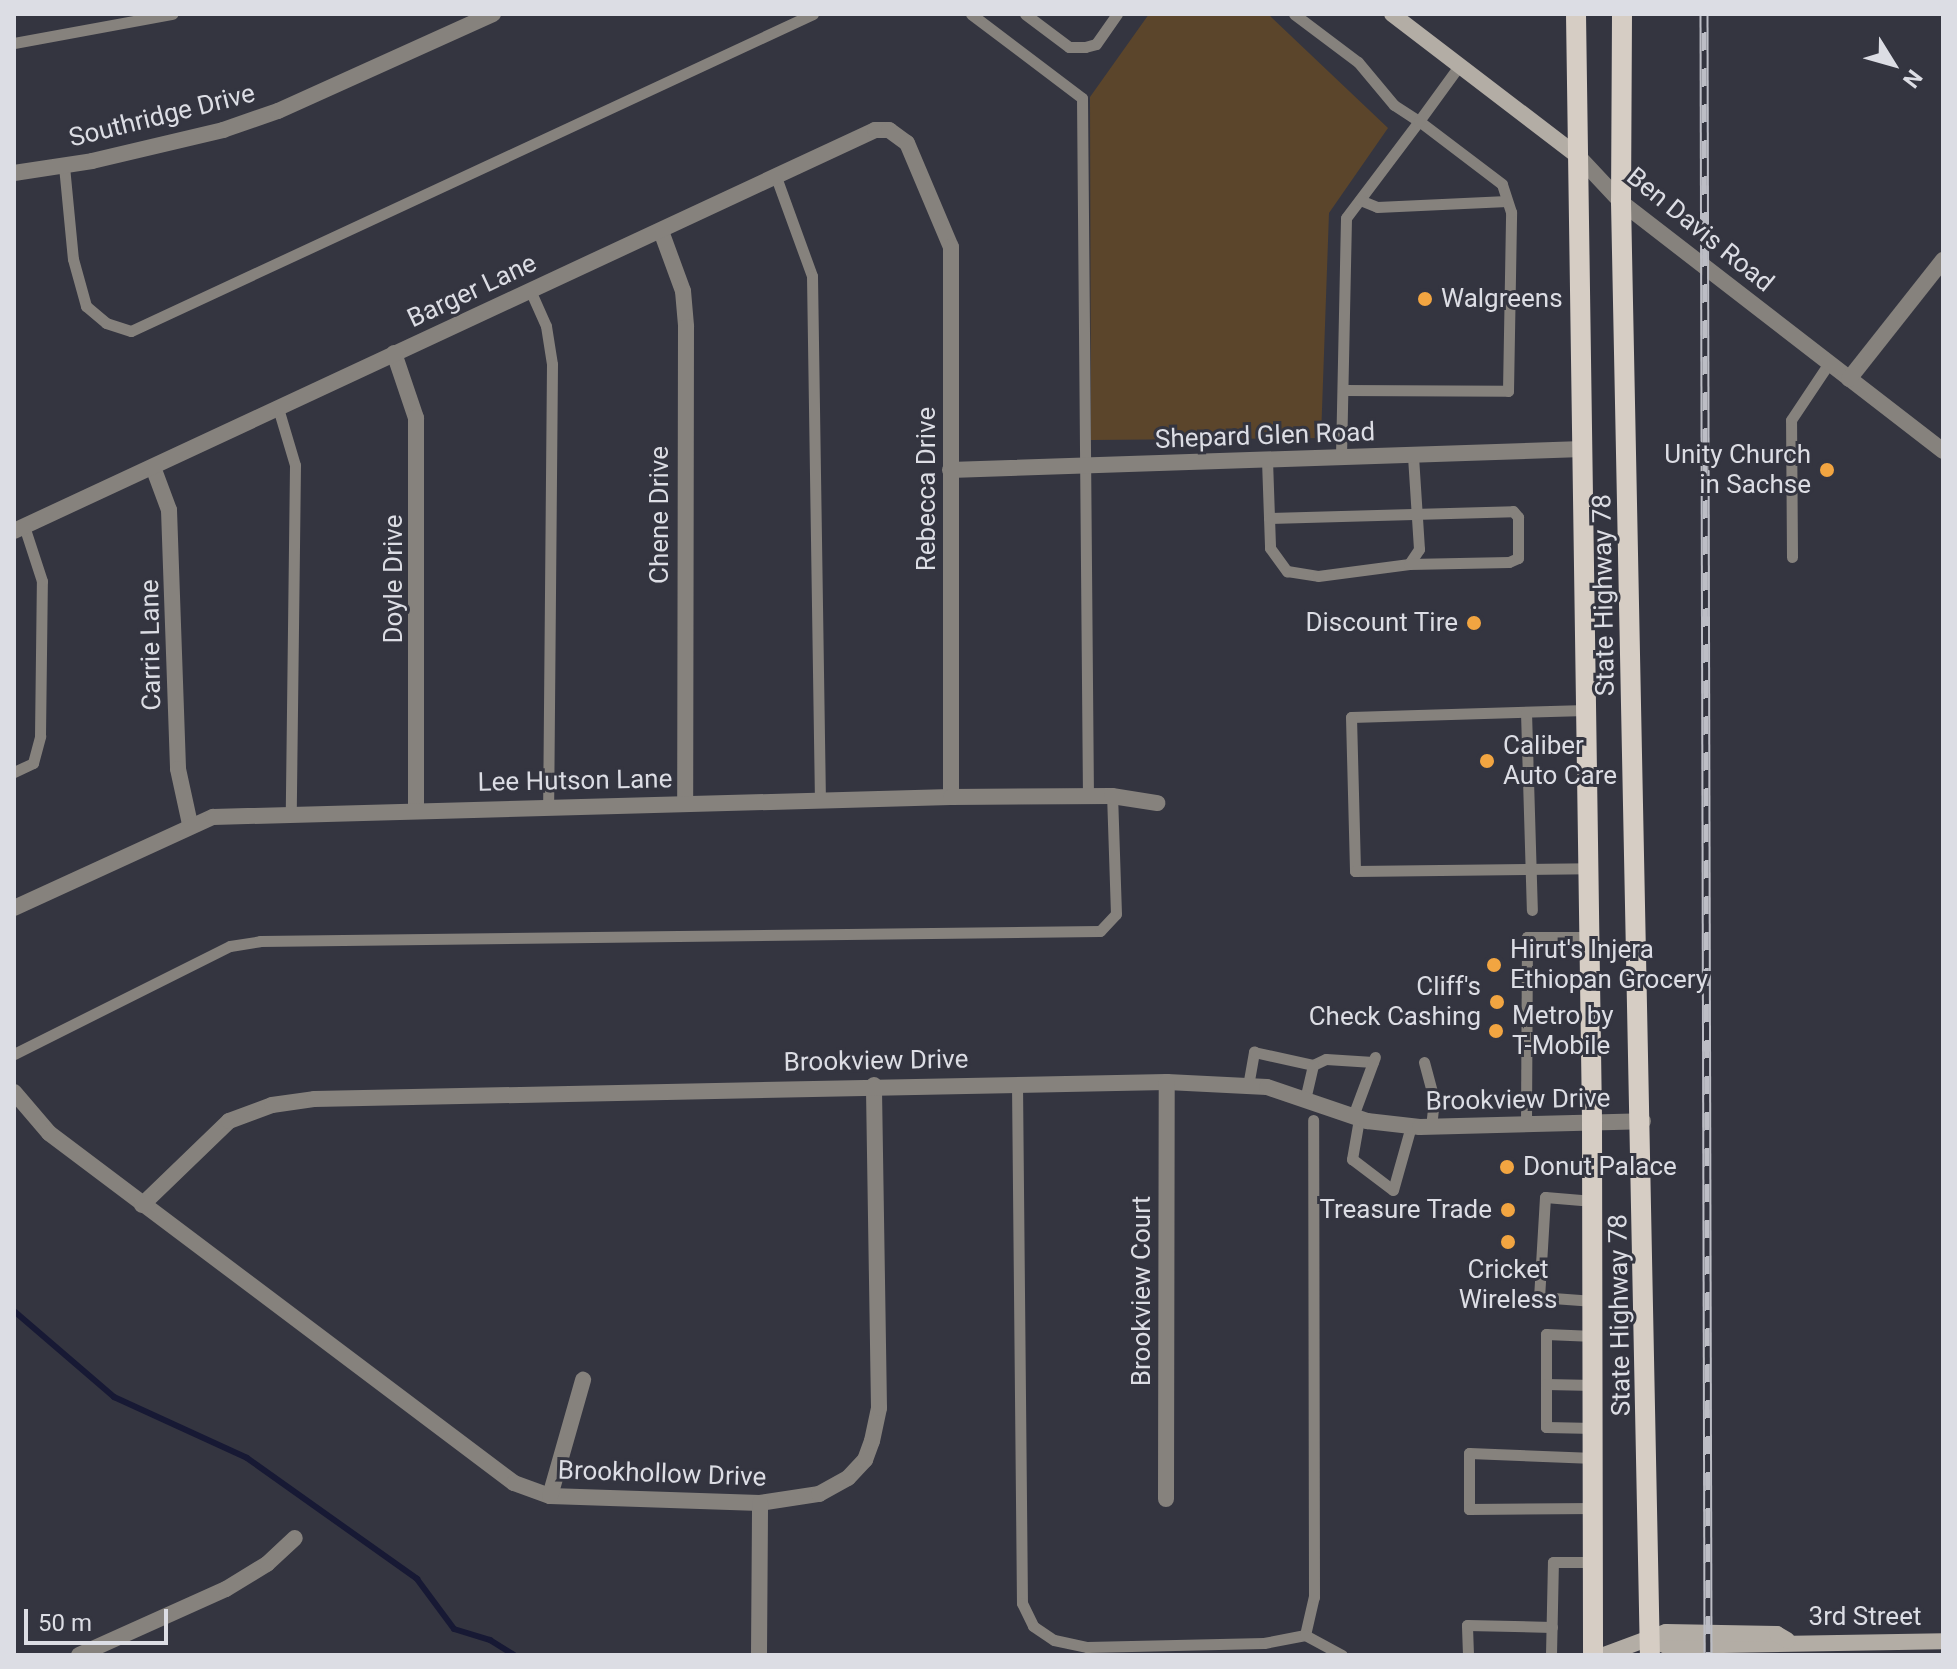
<!DOCTYPE html>
<html>
<head>
<meta charset="utf-8">
<style>
	body { margin:0 }
	#map { position:relative; width:1957px; height:1669px; overflow:hidden; background:#343540; font-family:Roboto,sans-serif }
	div>[style] { position:absolute }
	[style*='--x'] { left:calc(var(--x)*1px); top:calc(var(--y)*1px); width:calc(var(--w)*1px); rotate:calc(var(--a)*1deg) }
	.green>* { inset:0; background:#5b452b }
	.stream>* { height:6px; margin:-3px; padding:0 3px; transform-origin:3px; border-radius:3px; background:#171934 }
	.lane>* { height:11px; margin:-5.5px; padding:0 5.5px; transform-origin:5.5px; border-radius:5.5px; background:#86827d }
	.street>* { height:16px; margin:-8px; padding:0 8px; transform-origin:8px; border-radius:8px; background:#86827d }
	.secondary>* { height:16px; margin:-8px; padding:0 8px; transform-origin:8px; border-radius:8px; background:#b3ada5 }
	.primary>* { height:20px; margin:-10px; padding:0 10px; transform-origin:10px; border-radius:10px; background:#d6cdc4 }
	.rail>* { height:9px; margin-top:-4.5px; transform-origin:0; background:repeating-linear-gradient(90deg,#343540 0 18px,#bcbdc5 0 36px); box-sizing:border-box; border-block:2px solid #bcbdc5 }
	.dots>* { width:22px; height:22px; translate:-50% -50%; box-sizing:border-box; border:4px solid #343540; border-radius:50% }
	span { translate:-50% -50%; white-space:nowrap; text-align:center; line-height:1.15; -webkit-text-stroke:6px #343540; paint-order:stroke }
	.street-label { font-size:26px; color:#dcdde4 }
	.poi-label { font-size:26px; color:#dcdde4 }
	.left { translate:0 -50%; text-align:left }
	.right { translate:-100% -50%; text-align:right }
	.frame { position:absolute; inset:0; border:16px solid #dcdde4; pointer-events:none }
	.north { position:absolute; left:1853px; top:24px; width:80px; height:80px; -webkit-text-stroke:6px #343540; paint-order:stroke; rotate:127deg; font-size:22px; font-weight:700; line-height:32px; text-align:center; color:#dcdde4 }
	.north::after { content:''; display:block; margin:auto; width:28px; height:36px; background:#dcdde4; clip-path:polygon(50% 0,100% 100%,50% 72%,0 100%) }
	.scale { position:absolute; left:24px; top:1609px; width:144px; height:36px; box-sizing:border-box; border:4px solid #dcdde4; border-top:0; padding-left:10px; font-size:24px; line-height:28px; white-space:nowrap; color:#dcdde4; -webkit-text-stroke:6px #343540; paint-order:stroke }
</style>
</head>
<body>
<div id="map">
	<div class="green">
		<div style="clip-path:polygon(1149px 14px,1268px 14px,1388px 128px,1329px 213px,1321px 438px,1091px 440px,1090px 97px)"></div>
	</div>
	<div class="stream">
		<div style="--x:14;--y:1311;--w:132;--a:40.7"></div>
		<div style="--x:114;--y:1397;--w:146;--a:24.6"></div>
		<div style="--x:247;--y:1458;--w:209;--a:35.4"></div>
		<div style="--x:417;--y:1579;--w:62;--a:53.5"></div>
		<div style="--x:454;--y:1629;--w:38;--a:17"></div>
		<div style="--x:490;--y:1640;--w:28;--a:32"></div>
	</div>
	<div class="lane">
		<div style="--x:971;--y:14;--w:139;--a:37.1"></div>
		<div style="--x:1082;--y:98;--w:698;--a:89.51"></div>
		<div style="--x:1025;--y:14;--w:55;--a:36.9"></div>
		<div style="--x:1069;--y:47;--w:16;--a:0"></div>
		<div style="--x:1085;--y:47;--w:11;--a:-15"></div>
		<div style="--x:1096;--y:44;--w:37;--a:-55"></div>
		<div style="--x:1294;--y:14;--w:80;--a:36.9"></div>
		<div style="--x:1358;--y:62;--w:56;--a:50.1"></div>
		<div style="--x:1394;--y:105;--w:30;--a:33"></div>
		<div style="--x:1419;--y:121;--w:121;--a:127"></div>
		<div style="--x:1346;--y:218;--w:239;--a:91.2"></div>
		<div style="--x:14;--y:43;--w:161;--a:-10.4"></div>
		<div style="--x:64;--y:166;--w:93;--a:84.5"></div>
		<div style="--x:73;--y:259;--w:49;--a:74.5"></div>
		<div style="--x:86;--y:306;--w:26;--a:40"></div>
		<div style="--x:106;--y:323;--w:26;--a:18"></div>
		<div style="--x:131;--y:331;--w:752;--a:-24.93"></div>
		<div style="--x:776;--y:177;--w:105;--a:70"></div>
		<div style="--x:812;--y:276;--w:525;--a:89.13"></div>
		<div style="--x:1360;--y:200;--w:18;--a:22"></div>
		<div style="--x:1377;--y:207;--w:130;--a:-2.6"></div>
		<div style="--x:530;--y:290;--w:39;--a:66"></div>
		<div style="--x:546;--y:326;--w:38;--a:81"></div>
		<div style="--x:552;--y:364;--w:441;--a:90.5"></div>
		<div style="--x:1343;--y:390;--w:165;--a:0.3"></div>
		<div style="--x:1508;--y:391;--w:179;--a:-89"></div>
		<div style="--x:1511;--y:212;--w:29;--a:-108"></div>
		<div style="--x:1502;--y:184;--w:104;--a:-142.8"></div>
		<div style="--x:1419;--y:121;--w:68;--a:-54"></div>
		<div style="--x:278;--y:408;--w:59;--a:73.4"></div>
		<div style="--x:295;--y:465;--w:346;--a:90.7"></div>
		<div style="--x:1267;--y:460;--w:88;--a:88"></div>
		<div style="--x:1270;--y:548;--w:29;--a:54"></div>
		<div style="--x:1287;--y:571;--w:31;--a:9"></div>
		<div style="--x:1318;--y:576;--w:92;--a:-7.5"></div>
		<div style="--x:1409;--y:564;--w:18;--a:-56"></div>
		<div style="--x:1419;--y:549;--w:94;--a:-93.7"></div>
		<div style="--x:1269;--y:518;--w:244;--a:-1.6"></div>
		<div style="--x:1513;--y:511;--w:8;--a:50"></div>
		<div style="--x:1518;--y:517;--w:41;--a:90"></div>
		<div style="--x:1518;--y:558;--w:10;--a:156"></div>
		<div style="--x:1509;--y:562;--w:100;--a:178.9"></div>
		<div style="--x:1792;--y:557;--w:137;--a:-90.4"></div>
		<div style="--x:1791;--y:420;--w:69;--a:-56.3"></div>
		<div style="--x:1586;--y:710;--w:235;--a:178.3"></div>
		<div style="--x:1351;--y:717;--w:154;--a:88.5"></div>
		<div style="--x:1355;--y:871;--w:234;--a:-0.7"></div>
		<div style="--x:1526;--y:712;--w:198;--a:88.3"></div>
		<div style="--x:14;--y:772;--w:21;--a:-25"></div>
		<div style="--x:33;--y:763;--w:28;--a:-75"></div>
		<div style="--x:40;--y:736;--w:155;--a:-89.3"></div>
		<div style="--x:42;--y:581;--w:58;--a:-108.1"></div>
		<div style="--x:14;--y:1054;--w:241;--a:-26.6"></div>
		<div style="--x:230;--y:946;--w:30;--a:-9"></div>
		<div style="--x:260;--y:941;--w:840;--a:-0.68"></div>
		<div style="--x:1100;--y:931;--w:23;--a:-47"></div>
		<div style="--x:1116;--y:914;--w:118;--a:-91.9"></div>
		<div style="--x:1424;--y:1062;--w:38;--a:75"></div>
		<div style="--x:1434;--y:1099;--w:27;--a:96"></div>
		<div style="--x:1313;--y:1065;--w:14;--a:-25"></div>
		<div style="--x:1326;--y:1059;--w:47;--a:3.7"></div>
		<div style="--x:1017;--y:1084;--w:519;--a:89.45"></div>
		<div style="--x:1022;--y:1603;--w:25;--a:64"></div>
		<div style="--x:1033;--y:1626;--w:25;--a:34"></div>
		<div style="--x:1054;--y:1640;--w:34;--a:12"></div>
		<div style="--x:1087;--y:1647;--w:177;--a:-1.3"></div>
		<div style="--x:1264;--y:1643;--w:42;--a:-11"></div>
		<div style="--x:1305;--y:1635;--w:39;--a:-77"></div>
		<div style="--x:1314;--y:1597;--w:477;--a:-90.1"></div>
		<div style="--x:1248;--y:1086;--w:35;--a:-80"></div>
		<div style="--x:1254;--y:1052;--w:60;--a:12.4"></div>
		<div style="--x:1313;--y:1065;--w:36;--a:103"></div>
		<div style="--x:1353;--y:1116;--w:63;--a:-69.6"></div>
		<div style="--x:1359;--y:1119;--w:41;--a:99.9"></div>
		<div style="--x:1352;--y:1159;--w:51;--a:37.1"></div>
		<div style="--x:1393;--y:1190;--w:66;--a:-74.3"></div>
		<div style="--x:1526;--y:1124;--w:187;--a:-89.7"></div>
		<div style="--x:1527;--y:937;--w:63;--a:0"></div>
		<div style="--x:1593;--y:1201;--w:48;--a:-175.2"></div>
		<div style="--x:1545;--y:1197;--w:100;--a:93.4"></div>
		<div style="--x:1539;--y:1297;--w:55;--a:4.2"></div>
		<div style="--x:1594;--y:1336;--w:48;--a:-177.6"></div>
		<div style="--x:1546;--y:1334;--w:93;--a:90"></div>
		<div style="--x:1546;--y:1427;--w:48;--a:1.2"></div>
		<div style="--x:1546;--y:1384;--w:48;--a:1.2"></div>
		<div style="--x:1594;--y:1458;--w:125;--a:-177.7"></div>
		<div style="--x:1469;--y:1453;--w:56;--a:90"></div>
		<div style="--x:1469;--y:1509;--w:125;--a:-0.5"></div>
		<div style="--x:1305;--y:1635;--w:42;--a:28.4"></div>
		<div style="--x:1468;--y:1655;--w:30;--a:-92"></div>
		<div style="--x:1467;--y:1625;--w:85;--a:1.3"></div>
		<div style="--x:1551;--y:1655;--w:93;--a:-88.8"></div>
		<div style="--x:1553;--y:1562;--w:42;--a:0"></div>
	</div>
	<div class="street">
		<div style="--x:1578;--y:156;--w:63;--a:46.9"></div>
		<div style="--x:1621;--y:202;--w:407;--a:37.7"></div>
		<div style="--x:14;--y:173;--w:79;--a:-8.7"></div>
		<div style="--x:92;--y:161;--w:135;--a:-13.3"></div>
		<div style="--x:223;--y:130;--w:58;--a:-19.1"></div>
		<div style="--x:278;--y:111;--w:236;--a:-24.3"></div>
		<div style="--x:661;--y:231;--w:64;--a:69.9"></div>
		<div style="--x:683;--y:291;--w:36;--a:85"></div>
		<div style="--x:686;--y:327;--w:476;--a:90.1"></div>
		<div style="--x:394;--y:353;--w:69;--a:71.3"></div>
		<div style="--x:416;--y:418;--w:390;--a:90"></div>
		<div style="--x:1849;--y:379;--w:152;--a:-51.7"></div>
		<div style="--x:153;--y:467;--w:46;--a:69.6"></div>
		<div style="--x:169;--y:510;--w:259;--a:88"></div>
		<div style="--x:178;--y:769;--w:56;--a:77.7"></div>
		<div style="--x:950;--y:470;--w:633;--a:-1.9"></div>
		<div style="--x:14;--y:531;--w:950;--a:-24.97"></div>
		<div style="--x:875;--y:130;--w:14;--a:0"></div>
		<div style="--x:889;--y:130;--w:22;--a:36"></div>
		<div style="--x:907;--y:143;--w:113;--a:67.1"></div>
		<div style="--x:951;--y:247;--w:550;--a:90"></div>
		<div style="--x:14;--y:908;--w:219;--a:-24.6"></div>
		<div style="--x:213;--y:817;--w:738;--a:-1.55"></div>
		<div style="--x:951;--y:797;--w:161;--a:-0.4"></div>
		<div style="--x:1112;--y:796;--w:46;--a:8.8"></div>
		<div style="--x:14;--y:1092;--w:54;--a:49.5"></div>
		<div style="--x:49;--y:1133;--w:582;--a:36.97"></div>
		<div style="--x:514;--y:1483;--w:38;--a:20"></div>
		<div style="--x:550;--y:1496;--w:210;--a:1.9"></div>
		<div style="--x:760;--y:1503;--w:60;--a:-8.7"></div>
		<div style="--x:819;--y:1494;--w:33;--a:-29"></div>
		<div style="--x:848;--y:1478;--w:25;--a:-47"></div>
		<div style="--x:865;--y:1460;--w:20;--a:-70"></div>
		<div style="--x:872;--y:1441;--w:34;--a:-78"></div>
		<div style="--x:879;--y:1408;--w:323;--a:-90.9"></div>
		<div style="--x:142;--y:1205;--w:121;--a:-44"></div>
		<div style="--x:229;--y:1121;--w:46;--a:-20.4"></div>
		<div style="--x:272;--y:1105;--w:42;--a:-8.1"></div>
		<div style="--x:314;--y:1099;--w:853;--a:-1.14"></div>
		<div style="--x:1167;--y:1082;--w:100;--a:2.9"></div>
		<div style="--x:1267;--y:1087;--w:106;--a:18.8"></div>
		<div style="--x:1367;--y:1121;--w:53;--a:6.5"></div>
		<div style="--x:1420;--y:1127;--w:223;--a:-1.5"></div>
		<div style="--x:550;--y:1496;--w:121;--a:-74.1"></div>
		<div style="--x:1166;--y:1499;--w:417;--a:-89.9"></div>
		<div style="--x:79;--y:1655;--w:161;--a:-24.2"></div>
		<div style="--x:226;--y:1589;--w:48;--a:-31.4"></div>
		<div style="--x:267;--y:1564;--w:38;--a:-43"></div>
		<div style="--x:759;--y:1655;--w:152;--a:-89.6"></div>
	</div>
	<div class="secondary">
		<div style="--x:1392;--y:14;--w:234;--a:37.4"></div>
		<div style="--x:1651;--y:1640;--w:17;--a:21"></div>
		<div style="--x:1667;--y:1646;--w:276;--a:-1"></div>
		<div style="--x:1604;--y:1655;--w:66;--a:-20.4"></div>
		<div style="--x:1666;--y:1632;--w:111;--a:1"></div>
		<div style="--x:1777;--y:1634;--w:12;--a:31"></div>
	</div>
	<div class="primary">
		<div style="--x:1576;--y:14;--w:1108;--a:89.17"></div>
		<div style="--x:1592;--y:1122;--w:533;--a:89.89"></div>
		<div style="--x:1622;--y:14;--w:188;--a:90.3"></div>
		<div style="--x:1621;--y:202;--w:1453;--a:88.86"></div>
	</div>
	<div class="rail">
		<div style="--x:1704;--y:14;--w:1641;--a:89.86"></div>
	</div>
	<div class="dots">
		<div style="left:1425px;top:299px;background:#f2a541"></div>
		<div style="left:1827px;top:470px;background:#f2a541"></div>
		<div style="left:1474px;top:623px;background:#f2a541"></div>
		<div style="left:1487px;top:761px;background:#f2a541"></div>
		<div style="left:1494px;top:965px;background:#f2a541"></div>
		<div style="left:1497px;top:1002px;background:#f2a541"></div>
		<div style="left:1496px;top:1031px;background:#f2a541"></div>
		<div style="left:1507px;top:1167px;background:#f2a541"></div>
		<div style="left:1508px;top:1210px;background:#f2a541"></div>
		<div style="left:1508px;top:1242px;background:#f2a541"></div>
	</div>
	<div class="street-label">
		<span style="left:162px;top:116px;rotate:-14deg">Southridge Drive</span>
		<span style="left:1700px;top:230px;rotate:39deg">Ben Davis Road</span>
		<span style="left:472px;top:291px;rotate:-25deg">Barger Lane</span>
		<span style="left:1265px;top:436px;rotate:-2deg">Shepard Glen Road</span>
		<span style="left:927px;top:489px;rotate:-90deg">Rebecca Drive</span>
		<span style="left:660px;top:515px;rotate:-90deg">Chene Drive</span>
		<span style="left:394px;top:579px;rotate:-90deg">Doyle Drive</span>
		<span style="left:1604px;top:595px;rotate:-91deg">State Highway 78</span>
		<span style="left:151px;top:645px;rotate:-91deg">Carrie Lane</span>
		<span style="left:575px;top:781px;rotate:-1deg">Lee Hutson Lane</span>
		<span style="left:876px;top:1061px;rotate:-1deg">Brookview Drive</span>
		<span style="left:1518px;top:1100px;rotate:-1deg">Brookview Drive</span>
		<span style="left:1142px;top:1291px;rotate:-90deg">Brookview Court</span>
		<span style="left:1620px;top:1315px;rotate:-91deg">State Highway 78</span>
		<span style="left:662px;top:1474px;rotate:2deg">Brookhollow Drive</span>
		<span style="left:1865px;top:1617px">3rd Street</span>
	</div>
	<div class="poi-label">
		<span class="left" style="left:1441px;top:299px">Walgreens</span>
		<span class="right" style="left:1811px;top:470px">Unity Church<br>in Sachse</span>
		<span class="right" style="left:1458px;top:623px">Discount Tire</span>
		<span class="left" style="left:1503px;top:761px">Caliber<br>Auto Care</span>
		<span class="left" style="left:1510px;top:965px">Hirut's Injera<br>Ethiopan Grocery</span>
		<span class="right" style="left:1481px;top:1002px">Cliff's<br>Check Cashing</span>
		<span class="left" style="left:1512px;top:1031px">Metro by<br>T-Mobile</span>
		<span class="left" style="left:1523px;top:1167px">Donut Palace</span>
		<span class="right" style="left:1492px;top:1210px">Treasure Trade</span>
		<span style="left:1508px;top:1285px">Cricket<br>Wireless</span>
	</div>
	<div class="frame"></div>
	<div class="north">N</div>
	<div class="scale">50 m</div>
</div>
</body>
</html>
